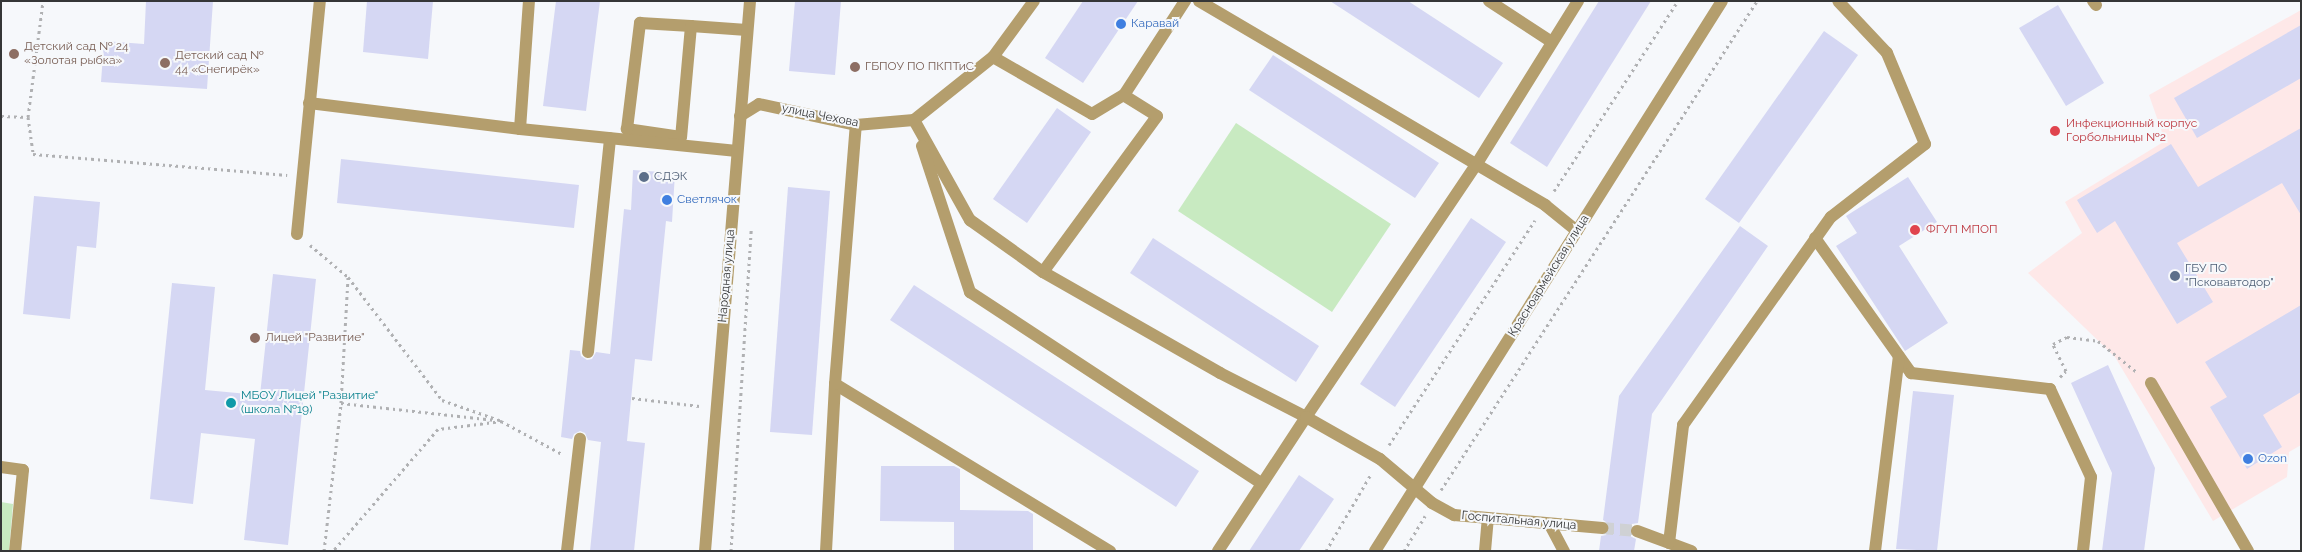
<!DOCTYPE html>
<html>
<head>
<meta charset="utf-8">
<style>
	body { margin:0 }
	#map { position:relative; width:2302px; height:552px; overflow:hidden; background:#f6f8fb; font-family:Raleway,sans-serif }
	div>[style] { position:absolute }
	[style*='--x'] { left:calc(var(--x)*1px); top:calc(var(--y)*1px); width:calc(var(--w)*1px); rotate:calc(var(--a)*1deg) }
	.industrial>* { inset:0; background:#fee8e8 }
	.green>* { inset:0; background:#c8eac1 }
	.building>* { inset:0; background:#d5d7f3 }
	.minor-tunnel>* { height:12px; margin-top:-6px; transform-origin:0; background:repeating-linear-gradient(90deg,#cfd1d4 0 12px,transparent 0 18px) }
	.path>* { height:3px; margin-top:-1.5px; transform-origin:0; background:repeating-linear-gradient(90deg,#b0b1b3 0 2.5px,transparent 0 6.5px) }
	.minor>* { height:12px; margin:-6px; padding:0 6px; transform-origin:6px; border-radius:6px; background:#b49e6d }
	.dots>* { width:14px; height:14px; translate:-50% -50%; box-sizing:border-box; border:2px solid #f6f8fb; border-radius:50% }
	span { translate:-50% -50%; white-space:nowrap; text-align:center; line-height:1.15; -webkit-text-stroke:4px #f6f8fb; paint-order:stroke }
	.shop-label { font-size:12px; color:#366cbe }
	.left { translate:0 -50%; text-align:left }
	.education-label { font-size:12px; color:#785e54 }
	.street-label { font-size:12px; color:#353637 }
	.health-label { font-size:12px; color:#be3a42 }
	.service-label { font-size:12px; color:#4e5e75 }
	.culture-label { font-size:12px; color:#0d838f }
	.frame { position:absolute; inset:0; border:2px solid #353637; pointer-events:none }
</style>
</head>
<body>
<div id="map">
	<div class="industrial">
		<div style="clip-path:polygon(2301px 10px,2301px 445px,2289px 452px,2287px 477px,2213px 521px,2115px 357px,2028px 273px,2082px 233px,2065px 202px,2165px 141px,2149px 95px)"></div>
	</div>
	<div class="green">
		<div style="clip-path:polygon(1236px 123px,1391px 224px,1332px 312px,1178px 211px)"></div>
		<div style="clip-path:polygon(1px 502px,13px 504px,9px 551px,1px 551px)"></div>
	</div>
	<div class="building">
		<div style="clip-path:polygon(146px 1px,213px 1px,207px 89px,101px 82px,104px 41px,144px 44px)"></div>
		<div style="clip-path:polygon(367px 1px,433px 1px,428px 59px,363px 52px)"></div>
		<div style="clip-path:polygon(556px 1px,600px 1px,586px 111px,543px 106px)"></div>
		<div style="clip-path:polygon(795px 1px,841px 1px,835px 75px,789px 71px)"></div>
		<div style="clip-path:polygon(1083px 1px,1138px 1px,1083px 83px,1045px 58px)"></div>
		<div style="clip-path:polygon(1330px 1px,1408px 1px,1503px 63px,1479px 98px)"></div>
		<div style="clip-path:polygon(1599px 1px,1651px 1px,1547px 167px,1510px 143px)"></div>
		<div style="clip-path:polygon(2058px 5px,2104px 83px,2066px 106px,2019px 28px)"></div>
		<div style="clip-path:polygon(2301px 25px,2301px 78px,2197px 138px,2174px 98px)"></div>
		<div style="clip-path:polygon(1824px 31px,1858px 55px,1739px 223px,1705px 199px)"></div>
		<div style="clip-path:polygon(1273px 55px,1439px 163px,1415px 198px,1249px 90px)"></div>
		<div style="clip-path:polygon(1057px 108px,1091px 132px,1027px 223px,993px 199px)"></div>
		<div style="clip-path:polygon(2301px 128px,2301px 215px,2282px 183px,2177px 243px,2213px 302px,2177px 324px,2115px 221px,2097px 233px,2077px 200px,2171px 144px,2198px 187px)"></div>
		<div style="clip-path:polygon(341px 159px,579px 185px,574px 228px,337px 203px)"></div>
		<div style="clip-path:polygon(633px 170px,675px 173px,672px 222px,666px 221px,652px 361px,635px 359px,627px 441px,645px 443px,634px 551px,590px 551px,601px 442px,588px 440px,585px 433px,580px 431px,574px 434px,572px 439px,561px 437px,570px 350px,580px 351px,581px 356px,587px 360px,592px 359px,596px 352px,610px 354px,624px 209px,631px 210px)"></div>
		<div style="clip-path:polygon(1908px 177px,1937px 222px,1899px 246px,1948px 323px,1905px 351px,1836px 246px,1857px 233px,1846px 216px)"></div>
		<div style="clip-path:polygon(788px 187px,830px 191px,812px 435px,770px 432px)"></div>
		<div style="clip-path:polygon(34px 196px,100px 202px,96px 248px,77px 246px,70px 319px,23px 314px)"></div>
		<div style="clip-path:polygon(1471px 218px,1506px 242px,1395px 407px,1360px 384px)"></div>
		<div style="clip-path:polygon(1740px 226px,1768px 246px,1652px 414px,1638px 523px,1632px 524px,1629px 529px,1630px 536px,1636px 539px,1634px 551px,1599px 551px,1601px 536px,1606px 535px,1610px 529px,1609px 524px,1603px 520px,1619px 396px)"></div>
		<div style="clip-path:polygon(1153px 238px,1319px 346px,1296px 382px,1130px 273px)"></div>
		<div style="clip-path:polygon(273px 274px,316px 279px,288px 545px,244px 540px,255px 439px,201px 433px,193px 504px,150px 499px,172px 283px,215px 287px,205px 390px,260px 395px)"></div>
		<div style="clip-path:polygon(914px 285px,1199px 471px,1176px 507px,890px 320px)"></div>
		<div style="clip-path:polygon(2301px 305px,2301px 392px,2263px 415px,2282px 447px,2247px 469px,2210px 407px,2227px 397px,2205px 362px)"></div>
		<div style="clip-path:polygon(2108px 365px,2155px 468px,2144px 551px,2102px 551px,2112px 473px,2071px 383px)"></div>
		<div style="clip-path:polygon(1913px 391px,1954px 395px,1937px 551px,1896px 549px)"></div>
		<div style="clip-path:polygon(881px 466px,954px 466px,960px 469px,960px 510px,1028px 511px,1033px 514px,1033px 551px,954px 551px,954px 522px,880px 521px)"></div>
		<div style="clip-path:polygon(1299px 475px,1334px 499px,1299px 551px,1249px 551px)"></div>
	</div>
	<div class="minor-tunnel">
		<div style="--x:1602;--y:528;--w:35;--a:5"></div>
	</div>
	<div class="path">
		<div style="--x:1;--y:116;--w:27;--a:2"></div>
		<div style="--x:28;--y:117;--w:117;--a:-82.6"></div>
		<div style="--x:28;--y:117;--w:37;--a:82"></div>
		<div style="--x:33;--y:154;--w:255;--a:4.7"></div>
		<div style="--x:1554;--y:191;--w:227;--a:-56.9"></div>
		<div style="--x:310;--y:245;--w:50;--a:40.1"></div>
		<div style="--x:2060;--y:377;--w:8;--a:-45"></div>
		<div style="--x:2066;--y:371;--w:30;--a:-116"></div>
		<div style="--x:2053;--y:344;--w:16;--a:-27"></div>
		<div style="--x:2067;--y:337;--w:31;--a:7"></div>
		<div style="--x:2098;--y:341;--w:51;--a:38.7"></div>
		<div style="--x:632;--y:398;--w:68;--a:6.7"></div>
		<div style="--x:341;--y:403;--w:155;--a:6.3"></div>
		<div style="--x:501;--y:421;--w:69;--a:28.4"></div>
		<div style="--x:1389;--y:445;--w:268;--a:-57"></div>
		<div style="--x:1441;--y:490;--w:582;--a:-57.13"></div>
		<div style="--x:324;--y:551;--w:149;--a:-83.4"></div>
		<div style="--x:341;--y:403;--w:126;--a:-86.8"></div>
		<div style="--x:348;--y:277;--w:155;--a:52.6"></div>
		<div style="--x:442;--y:400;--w:64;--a:19.3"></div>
		<div style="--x:502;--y:421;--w:64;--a:172.9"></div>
		<div style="--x:438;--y:429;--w:161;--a:130.7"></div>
		<div style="--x:731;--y:551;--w:323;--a:-86.4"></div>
		<div style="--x:1326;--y:551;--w:89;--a:-59.7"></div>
		<div style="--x:1404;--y:551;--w:41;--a:-59"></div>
	</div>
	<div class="minor">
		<div style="--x:1199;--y:1;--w:402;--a:30.5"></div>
		<div style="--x:1545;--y:205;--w:41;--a:39.1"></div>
		<div style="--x:1489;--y:1;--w:75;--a:33.1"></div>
		<div style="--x:2093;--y:1;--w:5;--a:53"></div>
		<div style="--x:691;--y:26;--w:111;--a:95.1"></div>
		<div style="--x:681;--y:137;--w:55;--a:-171.6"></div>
		<div style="--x:627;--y:129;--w:107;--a:-83"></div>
		<div style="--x:640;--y:23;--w:51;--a:3.4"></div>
		<div style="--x:691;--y:26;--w:56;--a:4.1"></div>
		<div style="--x:993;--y:57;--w:114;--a:29.9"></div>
		<div style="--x:1092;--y:114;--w:37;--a:-31"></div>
		<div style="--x:309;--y:103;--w:213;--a:7"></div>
		<div style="--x:520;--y:129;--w:218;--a:5.8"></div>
		<div style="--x:740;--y:116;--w:22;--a:-32"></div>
		<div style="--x:759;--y:104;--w:99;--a:12.2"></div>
		<div style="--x:856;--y:125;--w:58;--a:-4.9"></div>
		<div style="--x:914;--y:120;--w:101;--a:-38.6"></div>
		<div style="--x:993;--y:57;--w:69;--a:-53.8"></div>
		<div style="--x:914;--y:120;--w:115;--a:60.8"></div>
		<div style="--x:970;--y:220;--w:90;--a:35.5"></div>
		<div style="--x:1043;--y:272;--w:204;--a:29.7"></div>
		<div style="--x:1220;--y:373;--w:97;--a:27.1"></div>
		<div style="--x:1306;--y:417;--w:304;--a:-56"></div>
		<div style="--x:1476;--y:165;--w:193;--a:-58.1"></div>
		<div style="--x:520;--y:129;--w:128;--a:-86"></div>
		<div style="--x:922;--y:146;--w:154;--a:71.8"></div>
		<div style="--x:970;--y:292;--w:349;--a:33.3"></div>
		<div style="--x:297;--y:234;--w:234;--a:-84.4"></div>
		<div style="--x:1815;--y:238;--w:166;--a:54.6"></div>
		<div style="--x:1911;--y:373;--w:140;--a:6.6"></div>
		<div style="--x:2050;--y:389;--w:97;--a:65"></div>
		<div style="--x:2091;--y:477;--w:74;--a:96.2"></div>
		<div style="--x:1043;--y:272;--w:193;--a:-53.8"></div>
		<div style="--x:1157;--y:116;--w:39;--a:-148"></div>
		<div style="--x:1124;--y:95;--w:112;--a:-57"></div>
		<div style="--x:588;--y:352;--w:215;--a:-84.1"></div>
		<div style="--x:2151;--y:383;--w:194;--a:60"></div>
		<div style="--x:835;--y:384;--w:322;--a:31.3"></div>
		<div style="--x:1;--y:467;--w:22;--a:8"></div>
		<div style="--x:23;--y:470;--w:81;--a:95.6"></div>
		<div style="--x:1550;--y:525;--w:30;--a:62"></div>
		<div style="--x:1637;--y:531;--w:58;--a:20.3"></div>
		<div style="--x:1669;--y:543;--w:119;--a:-83.2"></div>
		<div style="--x:1683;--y:425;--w:255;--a:-54.6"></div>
		<div style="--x:1831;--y:217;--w:119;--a:-37.8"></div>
		<div style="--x:1925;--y:144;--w:99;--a:-112.7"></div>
		<div style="--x:1887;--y:53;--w:71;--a:-133.3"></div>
		<div style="--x:567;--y:551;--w:113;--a:-83.4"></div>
		<div style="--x:705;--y:551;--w:552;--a:-85.32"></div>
		<div style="--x:826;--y:551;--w:167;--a:-86.9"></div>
		<div style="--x:835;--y:384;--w:260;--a:-85.4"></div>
		<div style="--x:1218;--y:551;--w:160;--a:-56.7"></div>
		<div style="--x:1306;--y:417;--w:85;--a:29.6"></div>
		<div style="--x:1380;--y:459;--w:68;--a:40.2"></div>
		<div style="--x:1432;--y:503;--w:25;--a:29"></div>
		<div style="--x:1454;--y:515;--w:149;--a:5"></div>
		<div style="--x:1375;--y:551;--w:650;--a:-57.75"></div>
		<div style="--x:1485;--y:551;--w:32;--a:-85"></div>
		<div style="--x:1875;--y:551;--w:196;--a:-83"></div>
	</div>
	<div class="dots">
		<div style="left:1121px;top:24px;background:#3f7fe0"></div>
		<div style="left:14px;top:54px;background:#8d6e63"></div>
		<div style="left:165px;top:63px;background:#8d6e63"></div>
		<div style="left:855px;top:67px;background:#8d6e63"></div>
		<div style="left:2055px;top:131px;background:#e0444e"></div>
		<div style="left:644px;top:177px;background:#5c6f8a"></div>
		<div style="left:667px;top:200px;background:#3f7fe0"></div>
		<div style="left:1915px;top:230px;background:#e0444e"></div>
		<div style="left:2175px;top:276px;background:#5c6f8a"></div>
		<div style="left:255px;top:338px;background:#8d6e63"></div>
		<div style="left:231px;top:403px;background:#0f9aa8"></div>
		<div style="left:2248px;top:459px;background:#3f7fe0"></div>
	</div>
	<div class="shop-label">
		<span class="left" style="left:1131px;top:24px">Каравай</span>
		<span class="left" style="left:677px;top:200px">Светлячок</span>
		<span class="left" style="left:2258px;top:459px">Ozon</span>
	</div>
	<div class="education-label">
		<span class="left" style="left:24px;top:54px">Детский сад № 24<br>«Золотая рыбка»</span>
		<span class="left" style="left:175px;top:63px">Детский сад №<br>44 «Снегирёк»</span>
		<span class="left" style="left:865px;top:67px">ГБПОУ ПО ПКПТиС</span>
		<span class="left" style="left:265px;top:338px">Лицей "Развитие"</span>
	</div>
	<div class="street-label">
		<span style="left:820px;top:116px;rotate:11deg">улица Чехова</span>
		<span style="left:727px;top:276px;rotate:-85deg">Народная улица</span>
		<span style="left:1549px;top:276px;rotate:-58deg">Красноармейская улица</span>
		<span style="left:1519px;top:521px;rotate:5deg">Госпитальная улица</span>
	</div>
	<div class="health-label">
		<span class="left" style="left:2066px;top:131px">Инфекционный корпус<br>Горбольницы №2</span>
		<span class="left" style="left:1926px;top:230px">ФГУП МПОП</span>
	</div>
	<div class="service-label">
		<span class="left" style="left:654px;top:177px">СДЭК</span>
		<span class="left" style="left:2185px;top:276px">ГБУ ПО<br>"Псковавтодор"</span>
	</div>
	<div class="culture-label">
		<span class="left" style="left:241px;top:403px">МБОУ Лицей "Развитие"<br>(школа №19)</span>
	</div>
	<div class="frame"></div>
</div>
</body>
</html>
